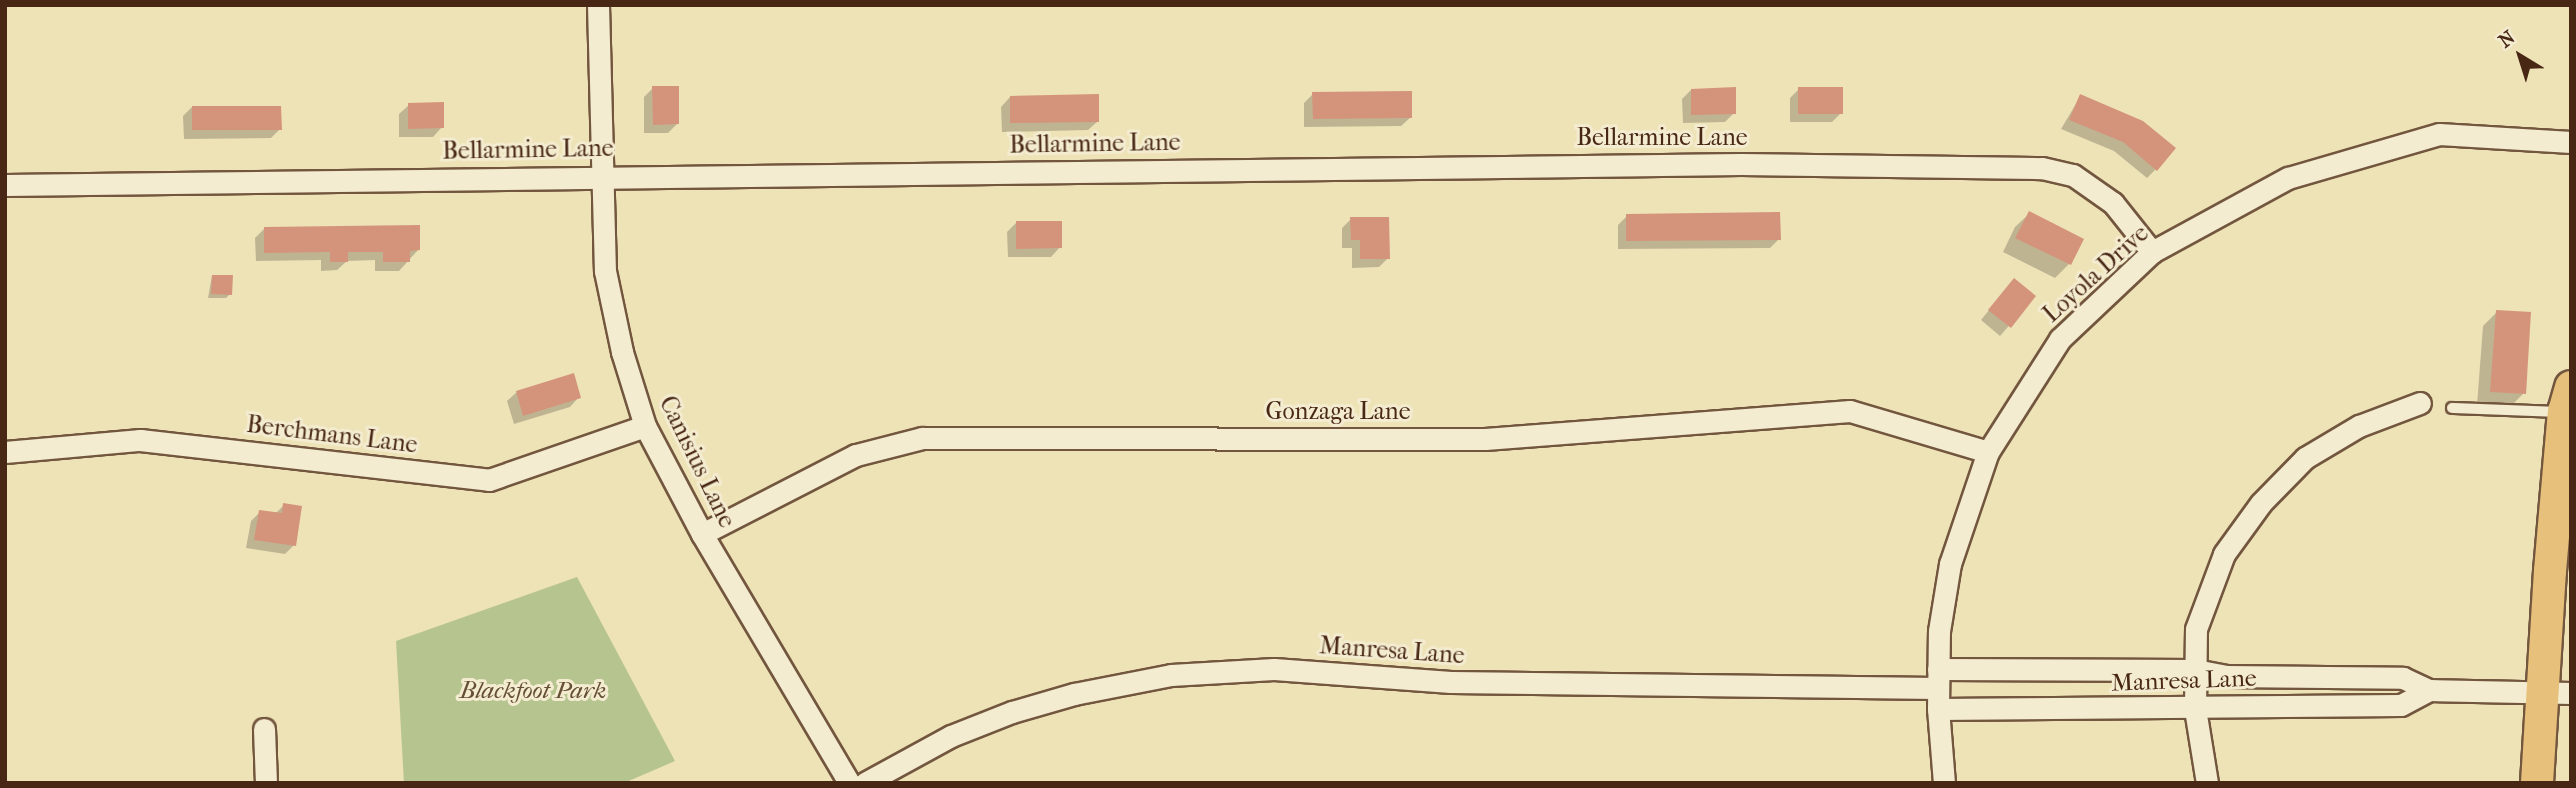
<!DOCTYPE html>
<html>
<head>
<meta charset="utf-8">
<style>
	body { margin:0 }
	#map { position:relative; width:2576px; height:788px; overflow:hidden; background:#eee2b7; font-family:"IM FELL French Canon",serif }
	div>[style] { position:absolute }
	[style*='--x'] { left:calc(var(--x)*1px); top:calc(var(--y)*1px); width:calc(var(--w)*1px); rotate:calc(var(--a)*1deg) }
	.green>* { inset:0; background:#b6c490 }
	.shadow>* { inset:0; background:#0003 }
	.building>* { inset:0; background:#d4947b }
	.roads { filter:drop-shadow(2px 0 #72563e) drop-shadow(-2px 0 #72563e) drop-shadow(0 2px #72563e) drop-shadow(0 -2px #72563e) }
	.lane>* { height:10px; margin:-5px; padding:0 5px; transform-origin:5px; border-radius:5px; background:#f4ecd0 }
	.street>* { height:21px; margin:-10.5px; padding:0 10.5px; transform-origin:10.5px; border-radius:10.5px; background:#f4ecd0 }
	.primary>* { height:32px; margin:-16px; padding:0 16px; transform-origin:16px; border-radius:16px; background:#e7c17c }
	span { translate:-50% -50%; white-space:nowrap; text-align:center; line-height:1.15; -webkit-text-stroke:6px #f4ecd0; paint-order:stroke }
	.street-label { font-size:24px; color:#482715 }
	.park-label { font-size:24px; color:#644e34; font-style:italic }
	.frame { position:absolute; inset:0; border:7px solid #482715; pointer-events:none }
	.north { position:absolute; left:2485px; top:21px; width:70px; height:70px; -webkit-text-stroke:5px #f4ecd0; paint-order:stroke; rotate:322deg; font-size:19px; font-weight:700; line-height:28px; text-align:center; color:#482715 }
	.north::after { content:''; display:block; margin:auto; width:24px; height:32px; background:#482715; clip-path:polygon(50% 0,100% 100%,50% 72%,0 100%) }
</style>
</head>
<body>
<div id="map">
	<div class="green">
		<div style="clip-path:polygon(577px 577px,675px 761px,624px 783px,404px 783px,396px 641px)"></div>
	</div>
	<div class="shadow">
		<div style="clip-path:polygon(653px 88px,677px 124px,668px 133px,644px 133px,644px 97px)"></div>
		<div style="clip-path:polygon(1799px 89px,1841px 113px,1832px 122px,1790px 122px,1790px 98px)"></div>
		<div style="clip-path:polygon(1691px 90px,1734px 113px,1725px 122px,1683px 123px,1682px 99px)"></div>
		<div style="clip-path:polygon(1313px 94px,1411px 117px,1401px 126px,1304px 127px,1304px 103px)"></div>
		<div style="clip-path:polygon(1010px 97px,1098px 121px,1088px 130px,1002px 132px,1001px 107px)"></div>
		<div style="clip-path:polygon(2080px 97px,2156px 169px,2147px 178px,2114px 151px,2061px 129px)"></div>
		<div style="clip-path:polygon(409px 105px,442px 127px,433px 137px,399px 137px,399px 114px)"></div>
		<div style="clip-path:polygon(192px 107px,280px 129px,271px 138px,184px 139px,183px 116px)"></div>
		<div style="clip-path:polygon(2029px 214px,2082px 240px,2069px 264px,2055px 278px,2003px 252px,2015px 227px)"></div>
		<div style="clip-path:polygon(1627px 216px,1779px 239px,1770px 248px,1618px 249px,1618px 225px)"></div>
		<div style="clip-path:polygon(1351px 219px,1388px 258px,1379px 267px,1352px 268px,1352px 248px,1342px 248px,1342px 228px)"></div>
		<div style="clip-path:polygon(1016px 223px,1060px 247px,1051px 257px,1008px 257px,1007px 232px)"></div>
		<div style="clip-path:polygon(264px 229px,418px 250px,399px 271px,375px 271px,375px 260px,347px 261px,337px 270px,321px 271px,321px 260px,256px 261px,255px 238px)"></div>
		<div style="clip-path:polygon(212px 276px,230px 294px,226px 298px,208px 298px)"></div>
		<div style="clip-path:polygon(2005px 290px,2034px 297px,2000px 336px,1981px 320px)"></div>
		<div style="clip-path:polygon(2497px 312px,2524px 393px,2510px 407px,2477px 405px,2483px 326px)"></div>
		<div style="clip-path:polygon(517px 392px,579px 397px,570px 407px,514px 424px,507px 401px)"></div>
		<div style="clip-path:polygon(284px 505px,294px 545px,285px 554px,246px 548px,251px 521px,260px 512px,275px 514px)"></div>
	</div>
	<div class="building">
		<div style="clip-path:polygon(652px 86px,679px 86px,679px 124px,653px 125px)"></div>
		<div style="clip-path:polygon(1736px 87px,1736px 114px,1691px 115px,1691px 89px)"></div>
		<div style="clip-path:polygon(1798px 87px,1843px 87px,1843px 114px,1798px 114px)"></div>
		<div style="clip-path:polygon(1412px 91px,1412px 118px,1313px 119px,1312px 92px)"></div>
		<div style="clip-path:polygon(1099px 94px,1099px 122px,1010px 123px,1010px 96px)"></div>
		<div style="clip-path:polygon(2080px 94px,2143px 121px,2176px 148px,2157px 171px,2123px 142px,2069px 120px)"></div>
		<div style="clip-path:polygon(444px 102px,444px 128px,408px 129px,408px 103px)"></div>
		<div style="clip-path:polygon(192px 106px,281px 106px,282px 130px,192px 130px)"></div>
		<div style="clip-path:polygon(2029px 211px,2084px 239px,2071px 265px,2015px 238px)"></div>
		<div style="clip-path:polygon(1780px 212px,1781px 240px,1626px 241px,1626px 214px)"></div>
		<div style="clip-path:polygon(1350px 217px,1389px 217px,1390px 259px,1360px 259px,1360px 240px,1351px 240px)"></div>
		<div style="clip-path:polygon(1016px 221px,1062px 221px,1062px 248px,1016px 249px)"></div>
		<div style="clip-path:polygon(420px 225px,420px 250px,410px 251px,410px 262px,383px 262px,383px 252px,348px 252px,348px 262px,330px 262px,330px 252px,264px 253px,264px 227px)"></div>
		<div style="clip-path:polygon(212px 275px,233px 275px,232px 295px,211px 294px)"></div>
		<div style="clip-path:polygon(2014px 278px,2036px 296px,2011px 328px,1988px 310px)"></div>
		<div style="clip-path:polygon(2496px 310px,2531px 312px,2526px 394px,2490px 392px)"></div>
		<div style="clip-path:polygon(574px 373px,581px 398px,523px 416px,516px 391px)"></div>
		<div style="clip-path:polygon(283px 503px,302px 506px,296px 546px,254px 540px,259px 510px,282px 513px)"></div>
	</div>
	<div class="roads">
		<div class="lane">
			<div style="--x:2452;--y:408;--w:109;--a:2.1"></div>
		</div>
		<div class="street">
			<div style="--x:598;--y:5;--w:266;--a:88.5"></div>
			<div style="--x:605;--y:271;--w:83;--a:78.1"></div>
			<div style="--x:622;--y:352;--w:77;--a:72.7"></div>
			<div style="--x:645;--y:426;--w:122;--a:62.2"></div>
			<div style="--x:702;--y:534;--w:289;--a:59.4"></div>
			<div style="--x:5;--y:185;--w:1736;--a:-0.69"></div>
			<div style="--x:1741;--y:164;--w:301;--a:0.8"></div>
			<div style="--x:2042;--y:168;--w:32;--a:13"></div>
			<div style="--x:2073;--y:175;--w:49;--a:35"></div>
			<div style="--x:2113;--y:203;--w:63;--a:51.5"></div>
			<div style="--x:5;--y:452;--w:136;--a:-5.1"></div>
			<div style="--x:140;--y:440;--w:351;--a:6.5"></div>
			<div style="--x:489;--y:480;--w:165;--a:-19.1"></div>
			<div style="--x:702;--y:534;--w:173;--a:-27.2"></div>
			<div style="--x:856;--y:455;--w:68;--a:-14.4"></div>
			<div style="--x:922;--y:438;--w:563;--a:0.1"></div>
			<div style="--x:1485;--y:439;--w:366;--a:-4.4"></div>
			<div style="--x:1850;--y:411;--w:144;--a:16.5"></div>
			<div style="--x:1938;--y:669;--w:257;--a:0.2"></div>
			<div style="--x:2195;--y:670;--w:31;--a:11"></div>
			<div style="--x:2225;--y:676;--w:178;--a:0.6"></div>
			<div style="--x:2403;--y:678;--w:29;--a:25"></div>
			<div style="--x:2429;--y:690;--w:142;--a:1.2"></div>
			<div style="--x:1938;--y:709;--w:463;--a:-0.5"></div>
			<div style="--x:2401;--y:705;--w:32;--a:-28"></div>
			<div style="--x:264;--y:729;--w:54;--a:87.9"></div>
			<div style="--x:865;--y:783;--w:98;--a:-28.7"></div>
			<div style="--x:951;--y:736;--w:66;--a:-21.5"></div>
			<div style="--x:1012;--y:712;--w:65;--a:-16.2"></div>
			<div style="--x:1074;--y:694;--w:99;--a:-11.1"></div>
			<div style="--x:1171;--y:675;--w:103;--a:-3.3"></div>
			<div style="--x:1274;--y:669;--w:177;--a:4.2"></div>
			<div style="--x:1451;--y:682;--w:486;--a:0.7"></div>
			<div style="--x:1944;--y:783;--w:74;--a:-94.6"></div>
			<div style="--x:1938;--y:709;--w:78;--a:-89.3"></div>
			<div style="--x:1939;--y:631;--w:68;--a:-80.7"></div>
			<div style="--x:1950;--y:564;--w:118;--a:-71.3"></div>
			<div style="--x:1988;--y:452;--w:134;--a:-57.5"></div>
			<div style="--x:2060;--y:339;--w:127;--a:-43.4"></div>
			<div style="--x:2152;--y:252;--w:155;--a:-28.6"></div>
			<div style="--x:2288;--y:178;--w:157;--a:-16.2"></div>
			<div style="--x:2439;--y:134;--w:132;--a:3.5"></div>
			<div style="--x:2207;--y:783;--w:75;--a:-99.2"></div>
			<div style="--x:2195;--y:709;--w:80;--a:-89.3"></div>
			<div style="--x:2196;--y:629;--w:80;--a:-69.5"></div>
			<div style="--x:2224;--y:554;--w:63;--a:-54"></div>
			<div style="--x:2261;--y:503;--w:63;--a:-45.6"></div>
			<div style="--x:2305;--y:458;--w:63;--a:-30.7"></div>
			<div style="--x:2359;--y:426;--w:65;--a:-20.7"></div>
		</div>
		<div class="primary">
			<div style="--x:2537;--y:783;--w:212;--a:-86.5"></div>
			<div style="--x:2550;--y:571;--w:160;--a:-85"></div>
			<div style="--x:2564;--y:412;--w:26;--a:-74"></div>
		</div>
	</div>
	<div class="street-label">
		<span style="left:1662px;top:138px">Bellarmine Lane</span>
		<span style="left:1095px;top:144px;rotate:-1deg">Bellarmine Lane</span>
		<span style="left:528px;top:150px;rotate:-1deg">Bellarmine Lane</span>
		<span style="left:2096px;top:274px;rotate:-42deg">Loyola Drive</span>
		<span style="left:1338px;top:412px">Gonzaga Lane</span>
		<span style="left:332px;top:435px;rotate:7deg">Berchmans Lane</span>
		<span style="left:697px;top:462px;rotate:64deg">Canisius Lane</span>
		<span style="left:1392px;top:651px;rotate:4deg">Manresa Lane</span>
		<span style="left:2184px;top:681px;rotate:-2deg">Manresa Lane</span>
	</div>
	<div class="park-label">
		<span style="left:533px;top:691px">Blackfoot Park</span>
	</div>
	<div class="frame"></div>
	<div class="north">N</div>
</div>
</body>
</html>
